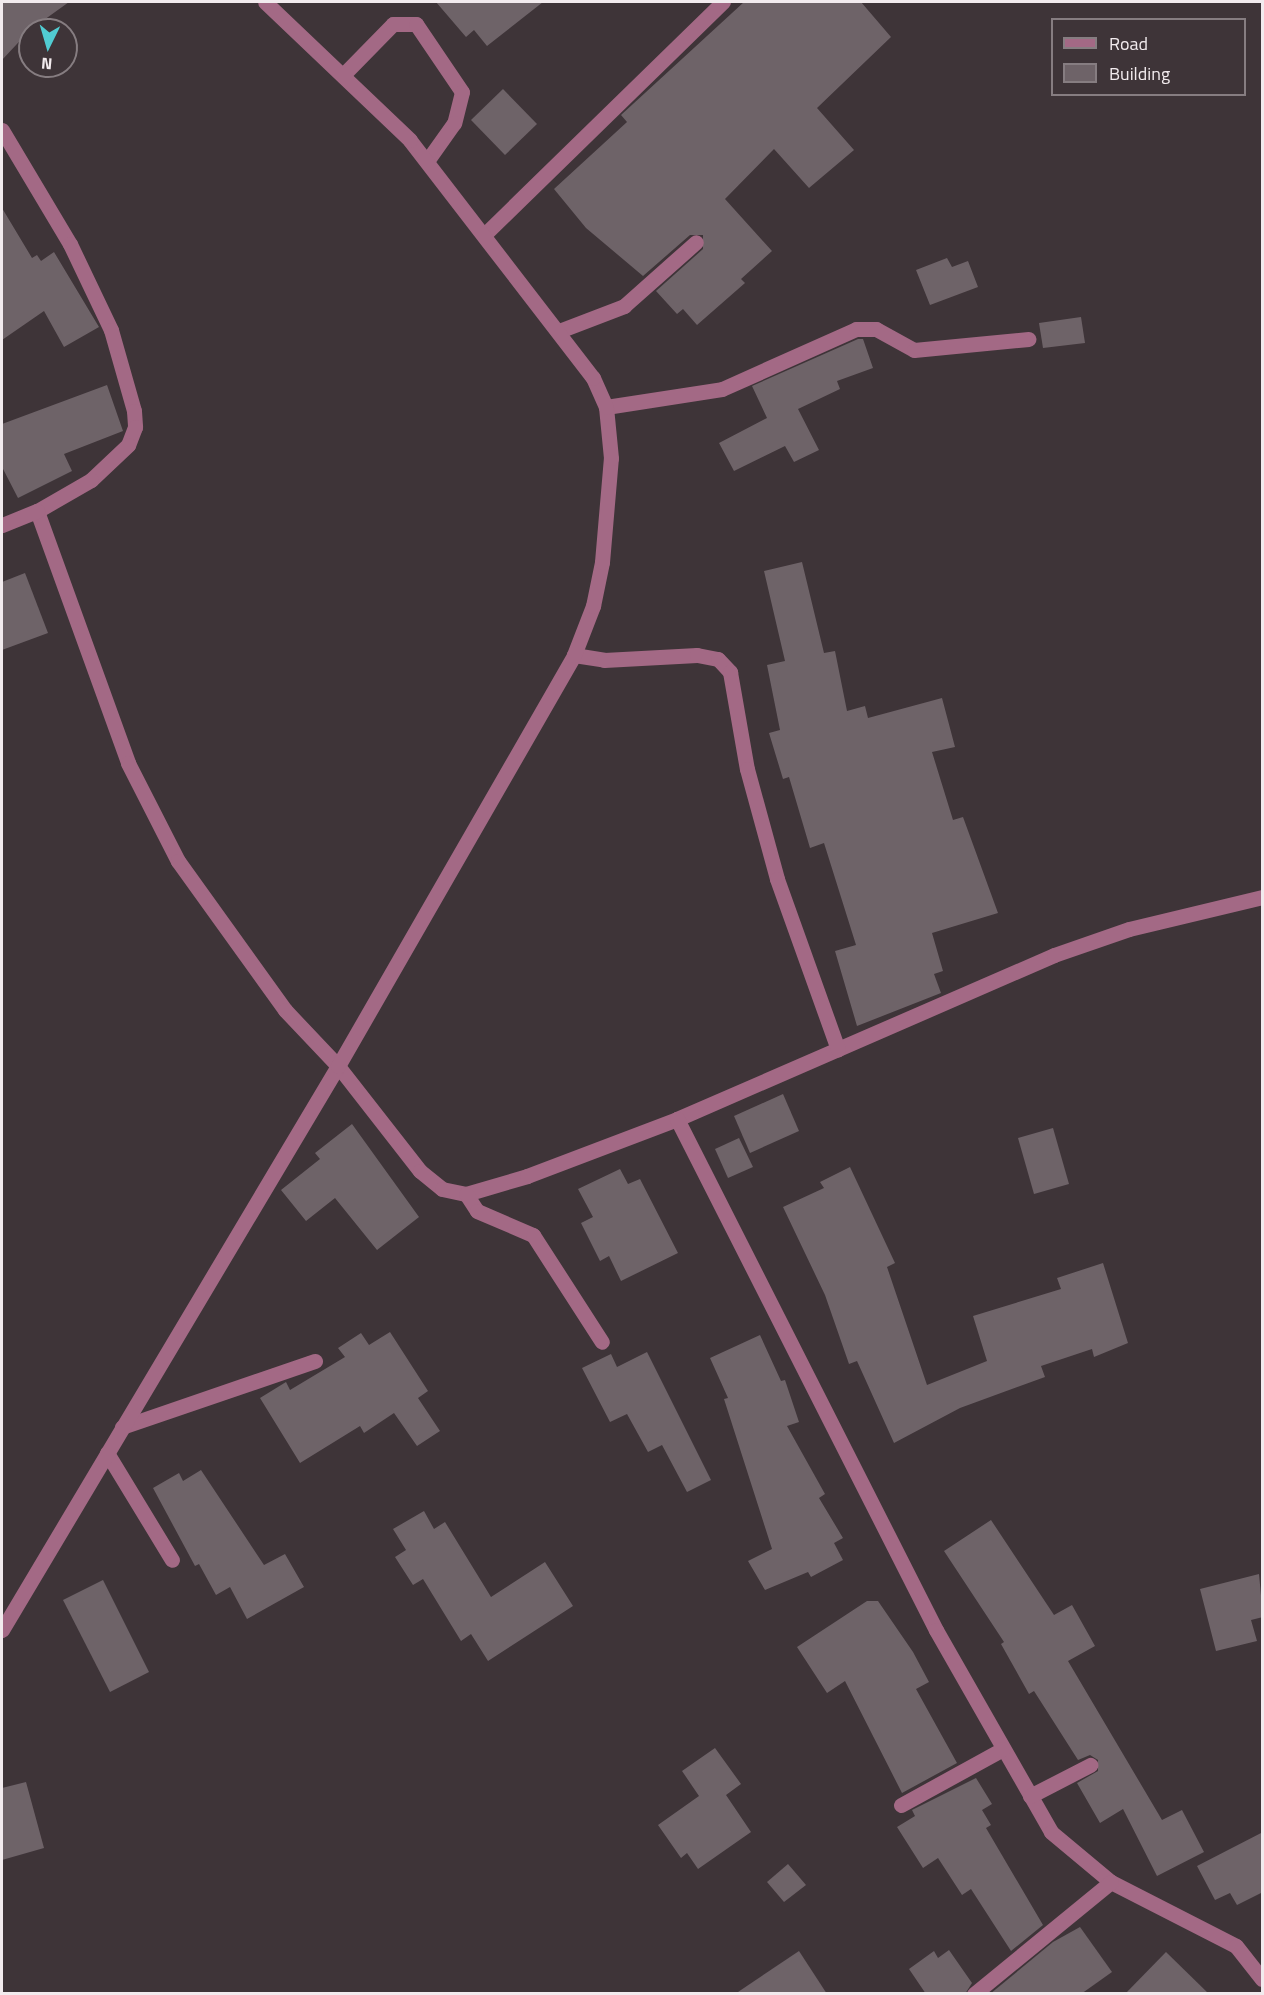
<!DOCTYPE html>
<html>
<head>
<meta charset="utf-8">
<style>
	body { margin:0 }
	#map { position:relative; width:1264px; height:1995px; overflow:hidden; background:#3e3438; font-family:"Titillium Web",sans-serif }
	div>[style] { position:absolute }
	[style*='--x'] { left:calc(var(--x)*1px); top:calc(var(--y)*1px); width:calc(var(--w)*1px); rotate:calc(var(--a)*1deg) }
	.building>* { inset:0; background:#6e6368 }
	.minor>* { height:15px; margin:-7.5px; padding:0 7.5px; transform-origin:7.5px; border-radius:7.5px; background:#a36985 }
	span { translate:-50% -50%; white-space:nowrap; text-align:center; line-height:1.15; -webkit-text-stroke:5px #3e3438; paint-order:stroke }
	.frame { position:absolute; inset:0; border:3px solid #f2ebee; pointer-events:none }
	.legend { position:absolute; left:1051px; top:18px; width:195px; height:78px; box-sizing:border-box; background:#3e3438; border:2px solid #867d81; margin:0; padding:8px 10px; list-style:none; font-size:18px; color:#f2ebee }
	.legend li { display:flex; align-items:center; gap:12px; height:30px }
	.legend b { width:30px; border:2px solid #867d81 }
	.north { position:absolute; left:18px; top:18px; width:60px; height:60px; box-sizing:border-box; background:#3e3438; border:2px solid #867d81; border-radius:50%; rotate:185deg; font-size:16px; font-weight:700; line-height:24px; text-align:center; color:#f2ebee }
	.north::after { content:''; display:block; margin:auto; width:21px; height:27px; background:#51ccd2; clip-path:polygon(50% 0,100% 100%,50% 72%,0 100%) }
</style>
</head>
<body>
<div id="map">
	<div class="building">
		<div style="clip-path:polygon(2px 2px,69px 2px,30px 30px,2px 60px)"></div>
		<div style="clip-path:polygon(436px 2px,543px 2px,487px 46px,474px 30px,466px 37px)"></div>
		<div style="clip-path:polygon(744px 2px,861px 2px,891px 37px,817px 108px,854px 150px,809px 188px,774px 149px,725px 199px,772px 251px,741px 279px,745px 283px,697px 325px,683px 309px,677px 314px,656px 291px,703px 249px,703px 235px,690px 235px,643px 276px,586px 228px,554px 189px,627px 122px,621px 115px)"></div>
		<div style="clip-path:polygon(503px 89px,537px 124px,505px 155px,471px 120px)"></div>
		<div style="clip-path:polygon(2px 208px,32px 258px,37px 255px,41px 261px,54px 252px,99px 327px,64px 347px,44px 311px,2px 340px)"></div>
		<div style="clip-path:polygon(947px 258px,952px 267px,968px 261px,978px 287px,930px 305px,916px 270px)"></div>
		<div style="clip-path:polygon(1081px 317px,1085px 343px,1043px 348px,1039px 323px)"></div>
		<div style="clip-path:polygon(858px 339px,863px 339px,873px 368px,837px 381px,840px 389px,798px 409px,819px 450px,794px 462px,785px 446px,734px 471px,719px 443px,767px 418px,752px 386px)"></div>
		<div style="clip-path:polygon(107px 385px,123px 431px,64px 454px,72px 471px,18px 498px,2px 467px,2px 424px)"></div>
		<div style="clip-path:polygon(802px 562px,824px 653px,835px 651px,847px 711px,865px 706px,868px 718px,942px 698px,955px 747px,932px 752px,953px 820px,963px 817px,998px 913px,932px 933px,943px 971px,934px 974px,941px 993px,857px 1026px,835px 951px,856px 945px,824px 843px,810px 848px,789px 777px,783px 779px,769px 733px,780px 730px,767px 665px,785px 661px,764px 571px)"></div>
		<div style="clip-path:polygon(25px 573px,48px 633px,2px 650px,2px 582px)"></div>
		<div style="clip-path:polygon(783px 1094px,799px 1131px,750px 1153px,734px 1116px)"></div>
		<div style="clip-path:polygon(352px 1124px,419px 1217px,377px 1250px,335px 1198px,306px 1221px,281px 1190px,320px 1159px,315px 1153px)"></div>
		<div style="clip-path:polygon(1053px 1128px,1069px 1184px,1034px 1194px,1018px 1138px)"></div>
		<div style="clip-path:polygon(739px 1138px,753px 1167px,728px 1178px,715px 1149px)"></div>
		<div style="clip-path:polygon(850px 1167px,895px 1263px,887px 1267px,927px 1385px,987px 1361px,973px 1316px,1061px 1289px,1057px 1278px,1103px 1263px,1128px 1343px,1094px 1357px,1092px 1349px,1041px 1366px,1045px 1377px,960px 1408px,894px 1443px,857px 1361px,849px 1364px,825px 1295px,783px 1207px,824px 1188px,820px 1182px)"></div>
		<div style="clip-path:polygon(620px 1169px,628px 1184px,640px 1179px,678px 1253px,621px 1281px,609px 1256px,600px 1261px,581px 1223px,593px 1217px,578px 1189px)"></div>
		<div style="clip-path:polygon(390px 1332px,428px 1391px,418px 1398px,440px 1431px,417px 1446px,394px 1413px,364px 1433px,360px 1426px,300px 1463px,260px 1398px,286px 1382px,290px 1390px,345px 1357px,338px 1348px,361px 1333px,369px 1345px)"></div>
		<div style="clip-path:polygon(760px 1335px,781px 1381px,785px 1380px,799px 1422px,787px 1426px,825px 1494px,819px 1498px,843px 1538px,834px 1543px,843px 1560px,811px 1577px,808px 1572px,765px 1590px,748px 1561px,772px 1549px,724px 1399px,728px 1398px,710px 1358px)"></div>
		<div style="clip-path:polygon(647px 1352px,711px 1480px,687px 1492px,662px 1445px,648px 1452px,627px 1414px,610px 1422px,582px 1368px,611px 1354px,617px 1367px)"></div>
		<div style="clip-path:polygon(201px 1470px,264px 1565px,285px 1554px,304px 1587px,247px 1619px,230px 1587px,216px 1595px,199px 1564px,195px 1566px,153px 1488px,179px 1473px,183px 1481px)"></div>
		<div style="clip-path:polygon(424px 1511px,434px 1529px,445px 1522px,491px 1597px,545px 1562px,573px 1606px,488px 1661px,471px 1634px,461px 1641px,423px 1579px,413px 1585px,395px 1557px,406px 1550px,393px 1529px)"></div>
		<div style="clip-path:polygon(991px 1520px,1054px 1615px,1072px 1605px,1095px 1646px,1068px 1661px,1162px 1820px,1182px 1810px,1204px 1852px,1157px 1876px,1123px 1809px,1100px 1823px,1077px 1783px,1098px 1771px,1098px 1760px,1090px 1755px,1078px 1760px,1034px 1691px,1029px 1694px,1001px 1644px,1004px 1642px,944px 1551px)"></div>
		<div style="clip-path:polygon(1259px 1574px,1263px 1617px,1251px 1620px,1257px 1641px,1216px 1651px,1200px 1589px)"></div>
		<div style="clip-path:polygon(103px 1580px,149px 1672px,110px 1692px,63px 1600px)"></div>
		<div style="clip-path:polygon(867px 1601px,878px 1601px,913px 1652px,929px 1682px,916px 1689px,957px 1763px,902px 1793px,845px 1681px,827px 1693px,797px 1647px)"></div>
		<div style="clip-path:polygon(715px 1748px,741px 1784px,726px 1795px,751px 1832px,698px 1869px,687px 1853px,681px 1858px,658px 1825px,699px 1796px,682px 1771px)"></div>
		<div style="clip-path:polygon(976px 1778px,992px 1804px,982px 1810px,991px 1825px,986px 1828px,1043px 1925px,1011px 1951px,971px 1889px,962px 1895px,938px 1858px,923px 1868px,897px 1827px,915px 1816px,912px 1810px)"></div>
		<div style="clip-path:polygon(26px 1782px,44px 1848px,2px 1860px,2px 1788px)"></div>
		<div style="clip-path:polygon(1263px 1832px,1263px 1892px,1237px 1905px,1230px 1893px,1215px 1900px,1197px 1866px)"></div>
		<div style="clip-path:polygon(788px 1864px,806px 1885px,784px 1902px,767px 1882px)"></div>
		<div style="clip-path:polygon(1080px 1927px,1112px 1972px,1081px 1994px,990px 1994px,1053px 1942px)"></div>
		<div style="clip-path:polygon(949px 1950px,972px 1983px,965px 1994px,926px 1994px,909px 1969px,934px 1951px,938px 1958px)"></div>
		<div style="clip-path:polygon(799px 1951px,827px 1994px,735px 1994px)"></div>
		<div style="clip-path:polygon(1166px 1952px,1209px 1994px,1125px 1994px)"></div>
	</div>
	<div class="minor">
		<div style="--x:344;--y:74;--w:70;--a:-45.6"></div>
		<div style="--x:393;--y:24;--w:23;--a:0"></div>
		<div style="--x:416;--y:24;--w:82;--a:55.9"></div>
		<div style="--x:462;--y:92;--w:32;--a:104"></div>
		<div style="--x:454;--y:123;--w:47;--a:125.4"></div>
		<div style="--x:2;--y:130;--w:133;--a:59.2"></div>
		<div style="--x:70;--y:244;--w:95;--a:64.5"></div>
		<div style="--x:111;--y:330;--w:84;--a:74.1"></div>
		<div style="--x:134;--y:411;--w:16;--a:86"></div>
		<div style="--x:135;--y:427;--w:19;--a:111"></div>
		<div style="--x:128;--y:445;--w:51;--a:136.6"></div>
		<div style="--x:91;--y:480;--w:62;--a:150.1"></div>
		<div style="--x:37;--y:511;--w:268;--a:70.1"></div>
		<div style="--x:128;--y:763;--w:110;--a:63"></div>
		<div style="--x:178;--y:861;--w:183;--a:54.3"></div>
		<div style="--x:285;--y:1010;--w:77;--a:46.6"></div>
		<div style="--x:338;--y:1066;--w:133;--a:52"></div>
		<div style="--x:420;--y:1171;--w:28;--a:39"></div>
		<div style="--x:442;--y:1189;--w:25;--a:12"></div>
		<div style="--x:466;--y:1194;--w:64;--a:-16.4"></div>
		<div style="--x:527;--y:1176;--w:160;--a:-20.8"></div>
		<div style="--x:677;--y:1119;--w:411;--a:-23.5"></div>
		<div style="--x:1054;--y:955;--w:79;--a:-19.1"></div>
		<div style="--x:1129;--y:929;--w:137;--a:-13.5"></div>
		<div style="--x:484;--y:235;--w:334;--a:-44.3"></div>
		<div style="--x:559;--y:331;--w:70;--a:-21"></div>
		<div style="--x:624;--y:306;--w:96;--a:-41.6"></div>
		<div style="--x:606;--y:407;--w:117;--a:-8.8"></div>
		<div style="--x:722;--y:389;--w:147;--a:-24.1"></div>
		<div style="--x:856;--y:329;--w:20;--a:0"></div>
		<div style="--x:876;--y:329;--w:43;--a:28.9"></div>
		<div style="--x:914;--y:350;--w:115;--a:-5.5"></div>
		<div style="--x:2;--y:525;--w:38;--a:-22"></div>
		<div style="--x:574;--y:655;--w:30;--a:9"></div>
		<div style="--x:604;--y:660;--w:93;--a:-3.1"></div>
		<div style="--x:697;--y:655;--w:21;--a:11"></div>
		<div style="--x:718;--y:659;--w:18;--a:47"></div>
		<div style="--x:730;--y:672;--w:98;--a:80.1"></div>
		<div style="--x:747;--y:769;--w:114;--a:74.7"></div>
		<div style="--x:777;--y:879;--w:181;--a:70.3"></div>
		<div style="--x:677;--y:1119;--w:573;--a:63.12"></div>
		<div style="--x:936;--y:1630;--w:232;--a:60.3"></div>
		<div style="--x:1051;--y:1832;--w:78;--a:39.8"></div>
		<div style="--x:1111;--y:1882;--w:140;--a:27.1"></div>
		<div style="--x:1236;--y:1946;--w:42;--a:51.8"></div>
		<div style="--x:466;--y:1194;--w:20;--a:57"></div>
		<div style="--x:477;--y:1211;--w:61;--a:23.2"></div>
		<div style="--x:533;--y:1235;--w:127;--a:57.2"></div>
		<div style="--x:122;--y:1427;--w:204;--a:-18.9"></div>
		<div style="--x:107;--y:1453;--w:125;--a:58.7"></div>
		<div style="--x:2;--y:1630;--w:656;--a:-59.22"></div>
		<div style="--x:338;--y:1066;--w:474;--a:-60.1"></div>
		<div style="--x:574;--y:655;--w:53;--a:-68.8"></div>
		<div style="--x:593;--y:606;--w:45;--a:-78.4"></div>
		<div style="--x:602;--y:562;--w:104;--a:-85.1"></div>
		<div style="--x:611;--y:458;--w:51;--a:-95.6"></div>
		<div style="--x:606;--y:407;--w:32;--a:-114"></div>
		<div style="--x:593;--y:378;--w:300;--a:-127.6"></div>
		<div style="--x:410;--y:140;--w:200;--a:-136.4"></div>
		<div style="--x:1030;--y:1796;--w:68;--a:-27.3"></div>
		<div style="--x:901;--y:1805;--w:116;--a:-28.8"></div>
		<div style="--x:974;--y:1994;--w:177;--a:-39.3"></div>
	</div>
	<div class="frame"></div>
	<ul class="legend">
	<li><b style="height:8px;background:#a36985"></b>Road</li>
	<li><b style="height:16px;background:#6e6368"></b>Building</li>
	</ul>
	<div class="north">N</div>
</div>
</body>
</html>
